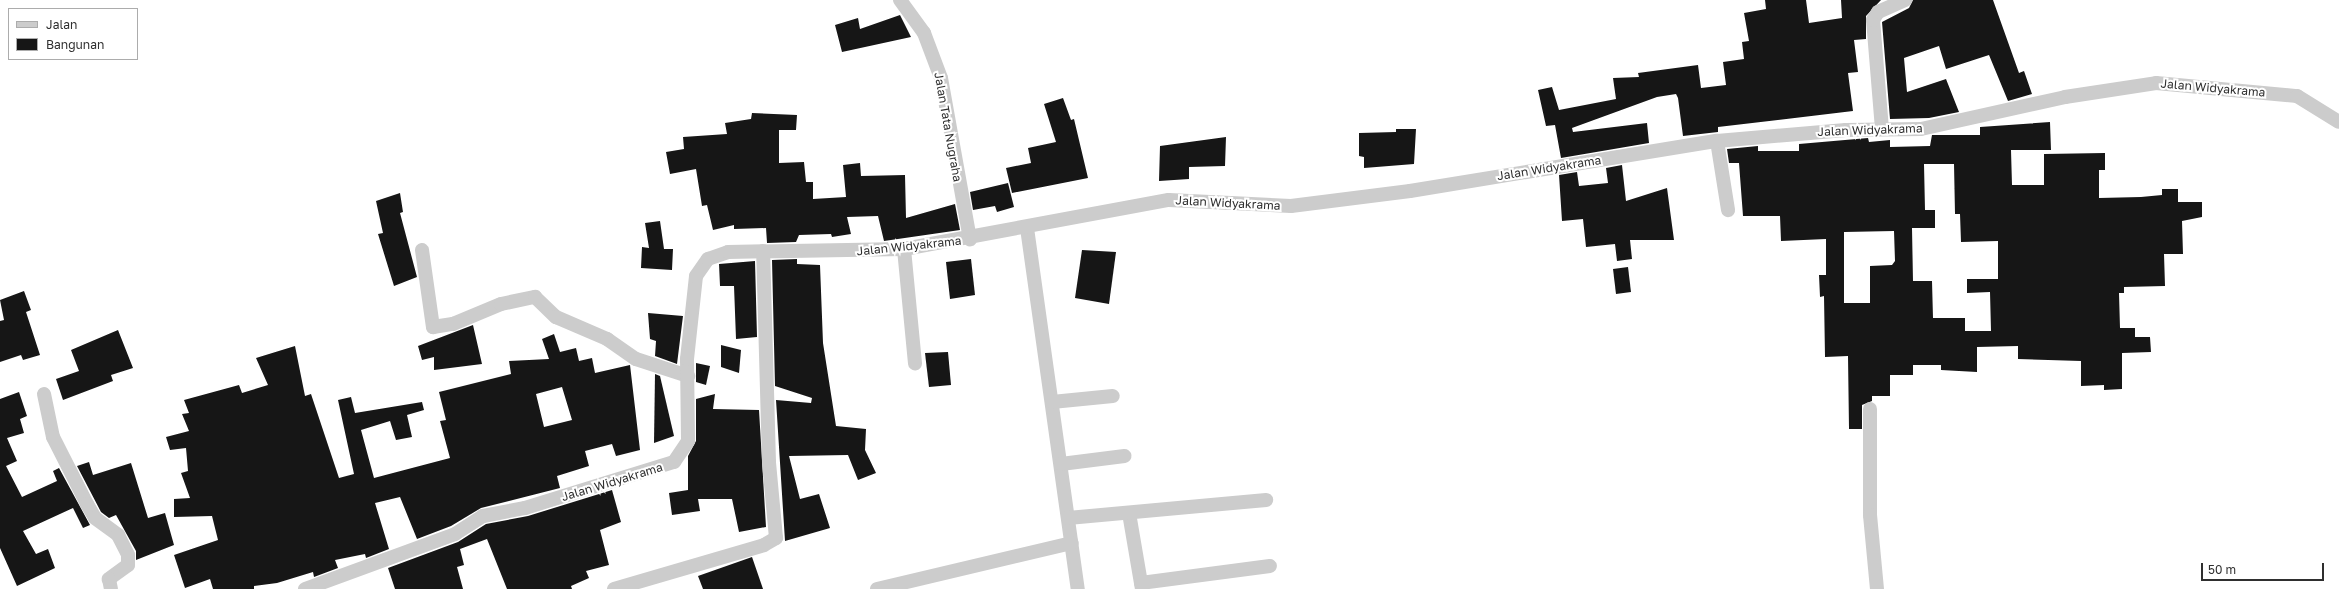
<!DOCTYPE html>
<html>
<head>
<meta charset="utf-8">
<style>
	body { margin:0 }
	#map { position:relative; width:2339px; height:589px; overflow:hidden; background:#fff; font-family:"Golos Text",sans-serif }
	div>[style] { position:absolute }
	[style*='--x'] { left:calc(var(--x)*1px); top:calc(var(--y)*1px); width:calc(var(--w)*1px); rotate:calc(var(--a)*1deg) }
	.building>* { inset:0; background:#161616 }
	.street>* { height:14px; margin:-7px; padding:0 7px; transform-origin:7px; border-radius:7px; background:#ccc }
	span { translate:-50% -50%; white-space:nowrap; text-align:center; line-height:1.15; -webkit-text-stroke:4px #fff; paint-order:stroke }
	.street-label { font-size:12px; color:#2f2f2f }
	.legend { position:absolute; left:8px; top:8px; width:130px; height:52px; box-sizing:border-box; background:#fff; border:1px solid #acacac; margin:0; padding:5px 7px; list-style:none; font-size:12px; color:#2f2f2f }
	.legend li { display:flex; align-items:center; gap:8px; height:20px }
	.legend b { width:20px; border:1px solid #acacac }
	.scale { position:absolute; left:2201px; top:563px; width:123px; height:18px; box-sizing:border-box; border:2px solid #2f2f2f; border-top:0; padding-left:5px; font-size:12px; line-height:14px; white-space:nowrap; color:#2f2f2f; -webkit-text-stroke:3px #fff; paint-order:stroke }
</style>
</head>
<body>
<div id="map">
	<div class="building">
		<div style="clip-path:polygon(1765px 0,1806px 0,1809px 23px,1842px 18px,1841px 0,1881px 0,1866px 16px,1866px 39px,1854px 40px,1858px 72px,1848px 73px,1853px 111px,1718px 127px,1718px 132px,1683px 136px,1678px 98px,1676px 94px,1657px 97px,1572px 128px,1573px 132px,1647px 123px,1649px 143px,1561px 158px,1555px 125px,1546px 126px,1538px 90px,1552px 87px,1559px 110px,1616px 99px,1613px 78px,1639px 77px,1638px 73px,1698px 65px,1701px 88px,1726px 85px,1723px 62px,1744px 59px,1742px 42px,1749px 41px,1744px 13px,1766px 9px)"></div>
		<div style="clip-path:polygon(1913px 0,1993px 0,2019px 73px,2024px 71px,2032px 94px,2008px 101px,1989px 55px,1946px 69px,1939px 46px,1904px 58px,1907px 92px,1946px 79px,1959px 112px,1929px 118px,1890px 119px,1882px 22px,1909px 8px)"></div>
		<div style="clip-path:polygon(900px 15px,911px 37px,842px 52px,835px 25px,858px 18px,860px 29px)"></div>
		<div style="clip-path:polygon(1063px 98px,1071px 120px,1074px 119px,1088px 178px,1012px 193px,1006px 168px,1031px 163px,1028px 148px,1056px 142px,1044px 104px)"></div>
		<div style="clip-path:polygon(752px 113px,797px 115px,796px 130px,779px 130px,779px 163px,804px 162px,806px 182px,813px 182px,813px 199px,846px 197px,843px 165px,860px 163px,861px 176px,905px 175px,906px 218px,955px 204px,960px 230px,884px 241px,878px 216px,847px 217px,851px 234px,832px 237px,831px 234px,799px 235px,796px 242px,767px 243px,766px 228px,734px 229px,734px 225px,713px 230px,707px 205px,702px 206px,696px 169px,670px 174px,666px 152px,684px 149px,683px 137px,727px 134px,725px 123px,751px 119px)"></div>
		<div style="clip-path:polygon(evenodd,2050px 122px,2051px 150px,2011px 150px,2012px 185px,2044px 185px,2044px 154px,2105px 153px,2105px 170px,2099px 170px,2099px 198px,2141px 197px,2162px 195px,2162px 189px,2178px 189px,2178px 202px,2202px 202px,2202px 217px,2182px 221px,2183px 254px,2164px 254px,2165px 286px,2124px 287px,2124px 293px,2119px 293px,2120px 328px,2135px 328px,2135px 337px,2150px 337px,2151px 352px,2122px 353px,2122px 389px,2104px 390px,2104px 385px,2081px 386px,2081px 361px,2018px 359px,2018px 346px,1977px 347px,1977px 372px,1941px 370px,1941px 365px,1913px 365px,1913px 375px,1890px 375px,1890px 396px,1872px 396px,1872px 401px,1862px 405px,1862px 429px,1849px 429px,1848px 356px,1825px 357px,1824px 296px,1820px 297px,1819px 275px,1826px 275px,1826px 239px,1781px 241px,1780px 216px,1743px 216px,1739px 163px,1729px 163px,1727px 149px,1758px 146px,1758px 151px,1799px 151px,1799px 144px,1868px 138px,1869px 142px,1890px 140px,1890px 147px,1930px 146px,1932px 135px,1980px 135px,1980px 127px,2050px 122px,1924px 164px,1954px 164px,1955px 214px,1960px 214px,1961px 242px,1998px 241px,1998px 279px,1967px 279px,1967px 293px,1990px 292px,1991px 331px,1965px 331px,1965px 318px,1933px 318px,1932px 281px,1913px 281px,1912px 228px,1935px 228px,1935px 210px,1925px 210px,1924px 164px,2050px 122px,1894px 231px,1895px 261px,1892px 265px,1870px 266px,1870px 303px,1844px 303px,1844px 232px,1894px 231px)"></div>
		<div style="clip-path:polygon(1396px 129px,1416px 129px,1414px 164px,1364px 168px,1364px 157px,1359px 156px,1359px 133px,1396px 132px)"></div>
		<div style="clip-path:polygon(1226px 137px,1225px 166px,1189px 167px,1189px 179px,1159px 181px,1160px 146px)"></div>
		<div style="clip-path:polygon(1622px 165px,1626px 201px,1667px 188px,1674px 240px,1630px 240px,1632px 259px,1617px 261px,1615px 244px,1586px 247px,1583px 219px,1562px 221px,1559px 175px,1577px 172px,1579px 186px,1608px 183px,1606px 168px)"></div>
		<div style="clip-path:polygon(1008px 183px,1014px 207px,997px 212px,995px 206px,973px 210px,970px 192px)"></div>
		<div style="clip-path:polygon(400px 193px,403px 212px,400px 213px,417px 277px,394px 286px,378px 234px,383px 233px,376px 201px)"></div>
		<div style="clip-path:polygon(660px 221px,664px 249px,673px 249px,672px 270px,641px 268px,642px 247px,649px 248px,645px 223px)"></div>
		<div style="clip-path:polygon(1082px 250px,1116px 252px,1109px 304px,1075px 298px)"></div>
		<div style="clip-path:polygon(797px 259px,797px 264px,820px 265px,823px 343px,836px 426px,866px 429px,865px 450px,876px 473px,858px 480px,848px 455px,789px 456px,800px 499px,819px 494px,830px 528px,785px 541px,776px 400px,811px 403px,812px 398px,775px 386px,772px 260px)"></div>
		<div style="clip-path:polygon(971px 259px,975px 295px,950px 299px,946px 262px)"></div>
		<div style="clip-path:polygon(755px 261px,757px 337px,736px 339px,734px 286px,720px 286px,719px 264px)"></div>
		<div style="clip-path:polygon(1628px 267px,1631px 292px,1616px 294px,1613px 269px)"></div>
		<div style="clip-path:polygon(24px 291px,31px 310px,26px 312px,40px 355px,23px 360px,21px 355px,0 362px,0 321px,4px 320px,0 300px)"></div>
		<div style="clip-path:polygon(648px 313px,683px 316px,677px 364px,655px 356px,656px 341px,650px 339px)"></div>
		<div style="clip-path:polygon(473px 325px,482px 364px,434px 370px,434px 357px,422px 360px,418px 346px)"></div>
		<div style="clip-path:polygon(118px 330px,133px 368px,111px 375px,113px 381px,63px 400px,56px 379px,79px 371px,71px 350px)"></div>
		<div style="clip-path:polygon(evenodd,554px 334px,560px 352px,576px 348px,579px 361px,592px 358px,595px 373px,630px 365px,640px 450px,616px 456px,612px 444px,585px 451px,589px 466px,557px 476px,560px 488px,481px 508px,451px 526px,417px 539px,400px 497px,375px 503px,389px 549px,366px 558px,365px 554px,335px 560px,338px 568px,314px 577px,313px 572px,277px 583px,254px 586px,254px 589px,213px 589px,210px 579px,185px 588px,174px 555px,218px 540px,212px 516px,174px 517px,174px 499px,190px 498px,181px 473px,188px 471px,186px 448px,170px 450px,166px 437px,189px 431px,182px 414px,189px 413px,184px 400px,239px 385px,242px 393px,268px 385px,256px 358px,295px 346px,305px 396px,311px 394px,339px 478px,354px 474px,338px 400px,351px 397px,355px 413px,422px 402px,424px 410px,407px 415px,412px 437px,396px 440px,390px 421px,361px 430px,374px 478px,450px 458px,440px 421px,446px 420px,439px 392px,511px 374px,509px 361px,549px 359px,542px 339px,554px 334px,562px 387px,572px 420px,544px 427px,536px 394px,562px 387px)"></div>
		<div style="clip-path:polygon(721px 345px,741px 350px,739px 373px,721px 367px)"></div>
		<div style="clip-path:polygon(948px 352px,951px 385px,929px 387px,925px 353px)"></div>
		<div style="clip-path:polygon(696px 363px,710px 366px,706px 385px,696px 382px)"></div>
		<div style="clip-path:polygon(655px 374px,660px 376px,674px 436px,654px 443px)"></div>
		<div style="clip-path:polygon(19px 392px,27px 416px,20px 419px,24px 433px,7px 438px,17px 461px,6px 466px,22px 497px,57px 481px,53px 471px,59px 468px,90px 525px,83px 528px,73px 508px,23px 531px,36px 554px,48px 549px,55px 568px,17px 586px,0 548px,0 399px)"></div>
		<div style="clip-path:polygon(715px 394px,713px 409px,759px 410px,766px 527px,739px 532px,732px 499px,698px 499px,700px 511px,672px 515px,669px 493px,688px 490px,688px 456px,696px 441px,696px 399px)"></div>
		<div style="clip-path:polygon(89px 462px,93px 475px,131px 463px,148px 518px,165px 513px,174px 545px,136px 560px,136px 551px,116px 515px,109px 518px,101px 512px,77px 466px)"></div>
		<div style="clip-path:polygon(612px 490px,621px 522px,600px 530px,609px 565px,586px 571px,589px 578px,571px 586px,572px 589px,507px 589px,487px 539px,460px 549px,464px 565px,457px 567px,463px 589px,395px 589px,388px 568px,458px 542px,486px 524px,528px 516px)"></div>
		<div style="clip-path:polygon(752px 557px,763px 589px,703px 589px,698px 576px)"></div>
	</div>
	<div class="street">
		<div style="--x:900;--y:0;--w:41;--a:54"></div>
		<div style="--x:924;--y:33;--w:48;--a:69.3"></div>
		<div style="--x:941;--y:78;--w:164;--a:79.8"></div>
		<div style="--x:1882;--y:129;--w:109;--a:-94.7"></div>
		<div style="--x:1873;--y:20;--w:9;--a:-58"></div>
		<div style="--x:1878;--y:12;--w:30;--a:-24"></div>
		<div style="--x:1717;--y:141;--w:70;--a:80.9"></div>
		<div style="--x:1027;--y:228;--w:365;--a:82"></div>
		<div style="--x:904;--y:249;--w:115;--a:84.5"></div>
		<div style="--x:422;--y:250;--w:78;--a:81.9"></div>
		<div style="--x:433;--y:327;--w:20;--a:-9"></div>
		<div style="--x:453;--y:324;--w:52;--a:-22.6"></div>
		<div style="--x:501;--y:304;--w:35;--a:-12"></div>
		<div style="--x:535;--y:297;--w:29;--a:44"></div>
		<div style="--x:556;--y:317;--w:56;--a:23.3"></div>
		<div style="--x:607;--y:339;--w:35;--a:35"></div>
		<div style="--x:636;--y:359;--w:55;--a:18.1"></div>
		<div style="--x:44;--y:394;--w:44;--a:78.2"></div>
		<div style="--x:53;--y:437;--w:75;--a:63.1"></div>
		<div style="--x:87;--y:504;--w:16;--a:60"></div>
		<div style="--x:95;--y:518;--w:29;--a:36"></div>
		<div style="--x:118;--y:535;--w:22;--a:63"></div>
		<div style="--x:128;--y:555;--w:10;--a:90"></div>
		<div style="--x:128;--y:565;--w:24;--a:144"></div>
		<div style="--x:109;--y:579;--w:10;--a:79"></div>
		<div style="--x:1052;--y:402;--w:61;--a:-5.6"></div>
		<div style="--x:1870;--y:409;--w:106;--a:90"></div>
		<div style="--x:1870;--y:515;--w:74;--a:84.6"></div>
		<div style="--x:1061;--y:464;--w:64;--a:-7.2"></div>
		<div style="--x:1129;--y:513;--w:77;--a:80.3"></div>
		<div style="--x:1068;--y:518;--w:199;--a:-5.2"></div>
		<div style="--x:1141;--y:583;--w:130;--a:-7.5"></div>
		<div style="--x:305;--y:589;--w:160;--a:-20.1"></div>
		<div style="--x:455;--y:534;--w:33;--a:-33"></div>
		<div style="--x:483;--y:516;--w:43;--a:-10.8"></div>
		<div style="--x:525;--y:508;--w:156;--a:-17.2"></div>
		<div style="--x:674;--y:462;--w:25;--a:-56"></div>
		<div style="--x:688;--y:441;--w:82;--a:-90.7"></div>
		<div style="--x:687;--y:359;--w:83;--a:-83.8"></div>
		<div style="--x:696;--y:276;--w:21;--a:-55"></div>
		<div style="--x:708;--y:259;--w:21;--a:-19"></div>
		<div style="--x:728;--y:252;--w:176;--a:-1"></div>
		<div style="--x:904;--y:249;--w:269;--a:-10.5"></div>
		<div style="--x:1169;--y:200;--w:122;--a:2.8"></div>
		<div style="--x:1291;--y:206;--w:120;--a:-7.2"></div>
		<div style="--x:1410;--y:191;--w:311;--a:-9.3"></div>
		<div style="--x:1717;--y:141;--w:129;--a:-4.9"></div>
		<div style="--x:1846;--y:130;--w:75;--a:-0.8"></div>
		<div style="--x:1921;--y:129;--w:148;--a:-12.5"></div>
		<div style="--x:2065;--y:97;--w:92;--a:-8.7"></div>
		<div style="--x:2156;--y:83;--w:142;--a:5.3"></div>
		<div style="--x:2297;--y:96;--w:49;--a:31.8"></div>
		<div style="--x:614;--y:589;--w:156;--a:-16.3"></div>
		<div style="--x:764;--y:545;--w:14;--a:-30"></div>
		<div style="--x:776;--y:538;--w:76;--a:-95.3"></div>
		<div style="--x:769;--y:462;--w:211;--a:-91.6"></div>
		<div style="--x:877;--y:589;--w:200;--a:-13.3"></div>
	</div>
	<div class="street-label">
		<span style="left:2213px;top:88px;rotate:5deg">Jalan Widyakrama</span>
		<span style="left:948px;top:127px;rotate:80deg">Jalan Tata Nugraha</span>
		<span style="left:1870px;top:130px;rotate:-2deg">Jalan Widyakrama</span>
		<span style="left:1549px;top:168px;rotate:-9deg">Jalan Widyakrama</span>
		<span style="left:1228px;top:203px;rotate:3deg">Jalan Widyakrama</span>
		<span style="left:909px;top:246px;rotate:-6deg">Jalan Widyakrama</span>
		<span style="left:612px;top:482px;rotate:-17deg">Jalan Widyakrama</span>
	</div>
	<ul class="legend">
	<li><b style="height:5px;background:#ccc"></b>Jalan</li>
	<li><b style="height:11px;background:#161616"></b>Bangunan</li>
	</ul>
	<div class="scale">50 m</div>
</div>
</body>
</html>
